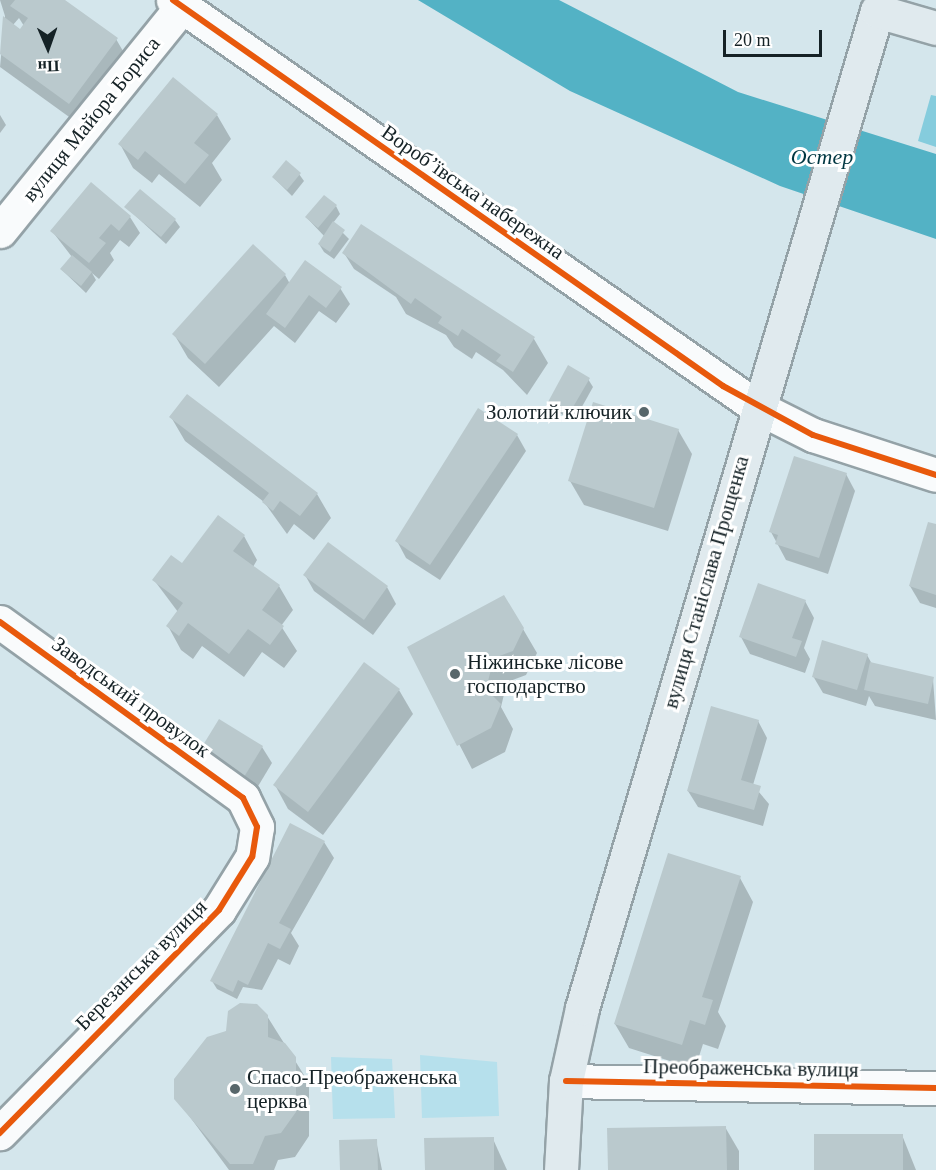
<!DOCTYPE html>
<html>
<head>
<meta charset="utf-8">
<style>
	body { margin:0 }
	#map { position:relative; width:936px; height:1170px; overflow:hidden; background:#d4e6ec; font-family:"Times New Roman",serif }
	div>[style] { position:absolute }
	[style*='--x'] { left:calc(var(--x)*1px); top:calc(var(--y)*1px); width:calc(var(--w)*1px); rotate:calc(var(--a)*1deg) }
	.green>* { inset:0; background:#b6e0ec }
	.forest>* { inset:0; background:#85ccdd }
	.water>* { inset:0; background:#53b2c5 }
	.shadow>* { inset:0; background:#0003 }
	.building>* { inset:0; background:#bac9cd }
	.roads { filter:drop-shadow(2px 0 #94a2a7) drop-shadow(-2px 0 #94a2a7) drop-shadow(0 2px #94a2a7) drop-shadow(0 -2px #94a2a7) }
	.street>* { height:33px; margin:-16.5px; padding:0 16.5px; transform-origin:16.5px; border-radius:16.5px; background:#f9fbfc }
	.secondary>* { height:33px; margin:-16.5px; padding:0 16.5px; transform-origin:16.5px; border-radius:16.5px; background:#f9fbfc }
	.primary>* { height:33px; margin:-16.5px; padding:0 16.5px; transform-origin:16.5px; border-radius:16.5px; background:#e0eaee }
	.cycleway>* { height:6px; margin:-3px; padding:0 3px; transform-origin:3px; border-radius:3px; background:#e8590c }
	.dots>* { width:16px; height:16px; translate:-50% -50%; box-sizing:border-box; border:3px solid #fff; border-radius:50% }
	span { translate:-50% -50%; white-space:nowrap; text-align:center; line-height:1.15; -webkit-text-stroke:6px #fff; paint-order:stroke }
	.street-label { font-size:21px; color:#152226 }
	.poi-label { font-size:21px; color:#152226 }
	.right { translate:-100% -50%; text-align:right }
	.left { translate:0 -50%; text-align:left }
	.water-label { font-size:22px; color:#003742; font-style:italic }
	.north { position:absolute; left:18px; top:18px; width:60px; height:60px; -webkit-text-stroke:4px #fff; paint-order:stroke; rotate:178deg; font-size:16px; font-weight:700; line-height:24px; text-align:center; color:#152226 }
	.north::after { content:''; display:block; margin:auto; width:21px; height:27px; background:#152226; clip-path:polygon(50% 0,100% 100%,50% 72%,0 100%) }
	.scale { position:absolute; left:723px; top:30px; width:99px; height:27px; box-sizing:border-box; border:3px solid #152226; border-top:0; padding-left:8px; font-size:18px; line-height:21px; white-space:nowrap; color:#152226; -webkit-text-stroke:4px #fff; paint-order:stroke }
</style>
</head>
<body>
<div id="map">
	<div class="green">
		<div style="clip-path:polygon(420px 1055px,497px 1062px,499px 1116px,422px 1118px)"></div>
		<div style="clip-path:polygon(331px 1057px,392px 1059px,395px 1118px,333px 1119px)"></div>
	</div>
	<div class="forest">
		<div style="clip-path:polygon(931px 95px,936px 96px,936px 147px,918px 141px)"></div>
	</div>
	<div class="water">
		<div style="clip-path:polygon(418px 0,559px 0,738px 92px,936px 154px,936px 239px,780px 186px,570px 91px)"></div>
	</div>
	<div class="shadow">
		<div style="clip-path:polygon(evenodd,0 0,63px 0,116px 39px,130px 63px,83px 127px,0 67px,5px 16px,0 0,19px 18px,24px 26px,21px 31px,13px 25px,19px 18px)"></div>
		<div style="clip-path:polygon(0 115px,6px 125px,0 133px)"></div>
		<div style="clip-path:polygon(217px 115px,231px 139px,212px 163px,222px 180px,200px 207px,159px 174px,152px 183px,133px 168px,120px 144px)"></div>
		<div style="clip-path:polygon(299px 174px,304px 181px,292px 196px,274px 178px)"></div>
		<div style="clip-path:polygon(336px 206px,340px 214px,333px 223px,349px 239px,334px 259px,324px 252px,319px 244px,325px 237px,307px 218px)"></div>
		<div style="clip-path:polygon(126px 207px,175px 220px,180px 227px,166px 244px)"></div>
		<div style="clip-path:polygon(130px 217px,140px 233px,129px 247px,120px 240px,110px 253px,114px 260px,99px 279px,92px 273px,96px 280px,86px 293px,62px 270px,72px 257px,52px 231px)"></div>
		<div style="clip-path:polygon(362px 226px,534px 339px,548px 363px,527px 395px,503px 370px,476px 352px,472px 359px,454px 347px,446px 335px,406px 314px,396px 297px,354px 269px,344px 253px)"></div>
		<div style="clip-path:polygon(285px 275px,290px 284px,340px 288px,350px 304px,336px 323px,319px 311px,295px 343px,274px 326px,219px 387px,188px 358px,174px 334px)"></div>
		<div style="clip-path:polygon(588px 379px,593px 387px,574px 421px,554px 410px,550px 402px)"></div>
		<div style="clip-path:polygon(171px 417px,317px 494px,331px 518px,314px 540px,294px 524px,287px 534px,264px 502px,185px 441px)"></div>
		<div style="clip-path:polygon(678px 430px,692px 454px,668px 531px,584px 505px,570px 481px)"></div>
		<div style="clip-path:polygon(517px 435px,526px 451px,440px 580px,406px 558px,397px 541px)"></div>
		<div style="clip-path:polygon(846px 474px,855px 491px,828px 574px,786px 560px,771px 532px)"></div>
		<div style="clip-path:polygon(936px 526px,936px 608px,920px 603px,910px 586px)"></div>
		<div style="clip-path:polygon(244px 536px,257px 560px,253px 567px,279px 586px,293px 610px,281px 626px,297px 651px,284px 668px,262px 652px,244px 677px,202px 646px,193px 659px,181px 650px,168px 626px,178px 612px,154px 580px)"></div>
		<div style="clip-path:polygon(305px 575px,387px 587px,396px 604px,373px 635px,314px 591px)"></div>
		<div style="clip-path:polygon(805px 601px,814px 618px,804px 648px,810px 659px,805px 673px,750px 654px,741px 637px)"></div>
		<div style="clip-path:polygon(523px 629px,537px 653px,526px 675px,507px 682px,501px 707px,513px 729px,505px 752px,472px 769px,409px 647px)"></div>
		<div style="clip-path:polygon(867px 655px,872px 664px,933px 679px,936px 720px,875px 706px,869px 696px,866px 706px,823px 693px,813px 676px)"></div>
		<div style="clip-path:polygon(399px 690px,413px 714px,323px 835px,288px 809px,275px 785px)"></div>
		<div style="clip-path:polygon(758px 721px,767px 738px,753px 785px,769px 804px,763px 826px,698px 807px,688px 791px)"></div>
		<div style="clip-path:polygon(262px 747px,272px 763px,254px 793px,211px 767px)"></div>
		<div style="clip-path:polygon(324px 842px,334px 858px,291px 933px,299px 946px,290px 965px,278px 959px,262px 990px,243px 987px,237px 999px,217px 989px,212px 981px)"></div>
		<div style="clip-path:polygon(740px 878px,753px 902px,718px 1012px,726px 1026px,718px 1049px,703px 1044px,695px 1069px,629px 1048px,615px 1024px)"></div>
		<div style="clip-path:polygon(267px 1016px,309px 1083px,309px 1136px,295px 1157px,278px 1160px,274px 1170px,229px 1170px,176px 1098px)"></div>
		<div style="clip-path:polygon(725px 1127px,739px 1151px,739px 1170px,609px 1170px)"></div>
		<div style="clip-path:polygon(902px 1135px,916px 1170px,815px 1170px)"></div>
		<div style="clip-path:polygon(493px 1139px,507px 1170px,426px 1170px)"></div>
		<div style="clip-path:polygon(376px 1140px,382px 1170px,341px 1170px)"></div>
	</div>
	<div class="building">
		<div style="clip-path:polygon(15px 0,65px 0,118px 38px,69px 104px,0 54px,3px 16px,20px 29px,28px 18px,10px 6px)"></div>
		<div style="clip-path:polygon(173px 77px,218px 114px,194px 143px,209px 155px,185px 184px,145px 151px,138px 160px,118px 144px)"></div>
		<div style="clip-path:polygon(286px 160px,301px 173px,287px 190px,272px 177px)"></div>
		<div style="clip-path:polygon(91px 182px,131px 216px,119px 231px,111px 224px,99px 238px,106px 243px,89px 263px,50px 231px)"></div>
		<div style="clip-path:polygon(140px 189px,176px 219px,161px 237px,124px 207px)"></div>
		<div style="clip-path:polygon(324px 195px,337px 205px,318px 228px,305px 217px)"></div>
		<div style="clip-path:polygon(333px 221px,345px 230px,330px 252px,318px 244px)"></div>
		<div style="clip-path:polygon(361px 224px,535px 337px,513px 372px,496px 361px,501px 355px,462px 329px,458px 336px,438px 323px,442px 317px,415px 298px,411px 304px,342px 253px)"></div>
		<div style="clip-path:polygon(253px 244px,286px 274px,205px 364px,172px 334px)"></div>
		<div style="clip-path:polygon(72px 255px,92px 272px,81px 286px,60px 269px)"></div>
		<div style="clip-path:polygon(305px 260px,342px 287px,326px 308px,309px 295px,285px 328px,266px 314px)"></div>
		<div style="clip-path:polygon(568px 365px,590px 378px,569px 414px,548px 402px)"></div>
		<div style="clip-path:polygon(187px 394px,318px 493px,300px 516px,280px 501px,273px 511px,262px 502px,269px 493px,169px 417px)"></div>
		<div style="clip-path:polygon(593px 402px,679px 429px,654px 508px,568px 481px)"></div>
		<div style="clip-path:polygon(478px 408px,518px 434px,430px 565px,395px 541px)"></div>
		<div style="clip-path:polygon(794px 456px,847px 473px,819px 558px,775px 544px,778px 535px,769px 532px)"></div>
		<div style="clip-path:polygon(218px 515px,245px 535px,233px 551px,280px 585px,262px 610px,284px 626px,270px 645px,248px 629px,229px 654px,188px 623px,179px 636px,166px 626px,183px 603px,152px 580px,171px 555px,182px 563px)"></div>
		<div style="clip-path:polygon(928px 522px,936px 524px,936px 595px,909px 586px)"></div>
		<div style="clip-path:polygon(328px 542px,388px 586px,364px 620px,303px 575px)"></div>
		<div style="clip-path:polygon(758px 583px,806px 600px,792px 638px,802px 641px,796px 657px,739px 637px)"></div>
		<div style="clip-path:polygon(504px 595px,524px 628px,513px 651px,494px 658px,486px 689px,501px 704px,491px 728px,457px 746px,407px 647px)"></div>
		<div style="clip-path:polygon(822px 640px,868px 654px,857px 690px,812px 677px)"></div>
		<div style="clip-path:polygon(364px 662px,400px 689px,308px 812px,273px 785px)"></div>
		<div style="clip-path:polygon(870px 662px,934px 677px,928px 704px,864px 690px)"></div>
		<div style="clip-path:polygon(711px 706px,759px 720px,741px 780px,761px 786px,754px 810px,687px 791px)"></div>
		<div style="clip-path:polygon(219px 719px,263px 746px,244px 777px,200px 750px)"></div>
		<div style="clip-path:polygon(290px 823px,325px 841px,279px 923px,291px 929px,280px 949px,268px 943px,248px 985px,238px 980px,233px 992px,210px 981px)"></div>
		<div style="clip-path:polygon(668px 853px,741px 876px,702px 997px,713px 1000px,705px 1025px,690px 1020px,682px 1045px,614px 1024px)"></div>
		<div style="clip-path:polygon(240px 1003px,257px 1004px,268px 1015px,268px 1037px,285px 1043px,296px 1057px,296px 1112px,281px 1133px,265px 1136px,253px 1164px,230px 1164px,174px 1099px,174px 1079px,207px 1037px,226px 1031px,228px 1011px)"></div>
		<div style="clip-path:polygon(726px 1126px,727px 1170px,608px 1170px,607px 1128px)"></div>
		<div style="clip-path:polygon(814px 1134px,903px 1134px,903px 1170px,814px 1170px)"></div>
		<div style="clip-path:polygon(494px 1137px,494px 1170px,425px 1170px,424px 1138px)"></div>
		<div style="clip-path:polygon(377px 1139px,378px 1170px,340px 1170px,339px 1140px)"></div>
	</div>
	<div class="roads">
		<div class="street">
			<div style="--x:0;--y:231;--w:289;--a:-51"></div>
			<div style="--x:757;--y:407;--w:63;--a:26.6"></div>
			<div style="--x:813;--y:435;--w:129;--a:18"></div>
			<div style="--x:0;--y:622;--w:300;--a:35.9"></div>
			<div style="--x:243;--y:798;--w:32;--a:64"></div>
			<div style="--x:257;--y:827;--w:30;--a:99"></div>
			<div style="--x:252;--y:857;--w:62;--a:121.9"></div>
			<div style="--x:219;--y:910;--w:313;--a:134.5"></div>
			<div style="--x:566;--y:1081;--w:370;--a:1.1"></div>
		</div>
		<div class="secondary">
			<div style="--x:173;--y:0;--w:712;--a:34.87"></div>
		</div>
		<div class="primary">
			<div style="--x:561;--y:1170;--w:89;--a:-86.8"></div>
			<div style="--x:566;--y:1081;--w:75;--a:-77.6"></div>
			<div style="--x:582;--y:1008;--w:1040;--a:-73.52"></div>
			<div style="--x:877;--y:11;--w:61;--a:16.1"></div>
		</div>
	</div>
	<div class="cycleway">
		<div style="--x:173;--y:0;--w:672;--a:35.06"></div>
		<div style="--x:723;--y:386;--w:102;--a:28.6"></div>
		<div style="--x:813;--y:435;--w:129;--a:18"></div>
		<div style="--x:0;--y:622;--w:300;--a:35.9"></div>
		<div style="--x:243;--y:798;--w:32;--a:64"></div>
		<div style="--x:257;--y:827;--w:30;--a:99"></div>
		<div style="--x:252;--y:857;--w:62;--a:121.9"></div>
		<div style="--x:219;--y:910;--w:313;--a:134.5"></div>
		<div style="--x:566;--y:1081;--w:370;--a:1.1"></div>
	</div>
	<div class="dots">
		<div style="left:644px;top:412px;background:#58676b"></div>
		<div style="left:455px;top:674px;background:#58676b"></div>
		<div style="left:235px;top:1089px;background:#58676b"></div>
	</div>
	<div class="street-label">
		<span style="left:91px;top:119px;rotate:-51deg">вулиця Майора Бориса</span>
		<span style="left:473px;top:192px;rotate:35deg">Воробʼївська набережна</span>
		<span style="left:706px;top:582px;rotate:-74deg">вулиця Станіслава Прощенка</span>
		<span style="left:131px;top:697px;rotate:36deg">Заводський провулок</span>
		<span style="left:141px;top:965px;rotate:-45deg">Березанська вулиця</span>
		<span style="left:751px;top:1068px;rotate:1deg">Преображенська вулиця</span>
	</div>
	<div class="poi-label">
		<span class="right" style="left:632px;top:412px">Золотий ключик</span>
		<span class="left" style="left:467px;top:674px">Ніжинське лісове<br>господарство</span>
		<span class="left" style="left:247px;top:1089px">Спасо-Преображенська<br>церква</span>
	</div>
	<div class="water-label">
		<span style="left:822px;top:157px">Остер</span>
	</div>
	<div class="north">Пн</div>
	<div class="scale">20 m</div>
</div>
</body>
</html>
